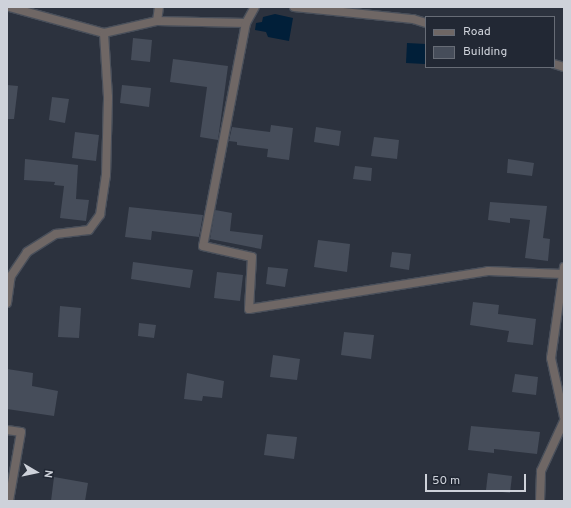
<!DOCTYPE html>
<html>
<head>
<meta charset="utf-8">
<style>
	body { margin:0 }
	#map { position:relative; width:571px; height:508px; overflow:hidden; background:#2c323e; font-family:Overpass,sans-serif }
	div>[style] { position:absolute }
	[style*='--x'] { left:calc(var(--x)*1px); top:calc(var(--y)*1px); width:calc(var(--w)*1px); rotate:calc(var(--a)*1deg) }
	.water>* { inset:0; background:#011f39 }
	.building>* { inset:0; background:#464d5a }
	.roads { filter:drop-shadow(1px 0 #494f5a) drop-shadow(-1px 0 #494f5a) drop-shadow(0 1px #494f5a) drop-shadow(0 -1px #494f5a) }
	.minor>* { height:8px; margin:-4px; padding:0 4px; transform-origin:4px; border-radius:4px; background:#6f6765 }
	span { translate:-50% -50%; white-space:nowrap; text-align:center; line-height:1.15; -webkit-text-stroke:3px #222834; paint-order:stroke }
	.frame { position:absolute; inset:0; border:8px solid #ced2da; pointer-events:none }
	.legend { position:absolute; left:425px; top:16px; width:130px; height:52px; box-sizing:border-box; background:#222834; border:1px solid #676c76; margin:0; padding:5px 7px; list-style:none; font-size:12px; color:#ced2da }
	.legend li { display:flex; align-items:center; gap:8px; height:20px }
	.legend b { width:20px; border:1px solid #676c76 }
	.north { position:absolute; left:16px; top:452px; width:40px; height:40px; -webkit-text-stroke:3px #222834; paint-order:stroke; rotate:99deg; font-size:11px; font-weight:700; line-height:16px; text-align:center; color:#ced2da }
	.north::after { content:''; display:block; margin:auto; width:14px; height:18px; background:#ced2da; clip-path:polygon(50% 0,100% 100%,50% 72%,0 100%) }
	.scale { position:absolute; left:425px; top:474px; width:101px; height:18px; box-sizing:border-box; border:2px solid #ced2da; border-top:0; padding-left:5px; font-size:12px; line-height:14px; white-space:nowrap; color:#ced2da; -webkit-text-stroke:3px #222834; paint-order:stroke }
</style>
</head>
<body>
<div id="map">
	<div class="water">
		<div style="clip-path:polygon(275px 14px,293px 18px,289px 41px,268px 37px,266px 32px,255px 30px,256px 23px,262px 22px,263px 17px)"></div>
		<div style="clip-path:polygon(407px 43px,426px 44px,425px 64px,406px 63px)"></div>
	</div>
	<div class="building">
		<div style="clip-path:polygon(133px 38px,152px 40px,150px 62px,131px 60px)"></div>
		<div style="clip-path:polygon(173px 59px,228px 66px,218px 140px,200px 137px,207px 87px,170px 82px)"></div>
		<div style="clip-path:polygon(7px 85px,18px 86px,14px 119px,7px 119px)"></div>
		<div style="clip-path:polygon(122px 85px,151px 88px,149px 107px,120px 103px)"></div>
		<div style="clip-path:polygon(52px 97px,69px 99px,65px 123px,49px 120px)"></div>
		<div style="clip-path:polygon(271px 125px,293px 128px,289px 160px,267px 157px,268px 149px,237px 145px,237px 142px,229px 141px,232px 127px,270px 132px)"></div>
		<div style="clip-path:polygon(316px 127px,341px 131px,339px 146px,314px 142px)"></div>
		<div style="clip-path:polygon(75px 132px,99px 135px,96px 161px,72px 158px)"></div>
		<div style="clip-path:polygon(374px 137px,399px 140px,397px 159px,371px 156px)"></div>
		<div style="clip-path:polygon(25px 159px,78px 165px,76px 199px,89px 200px,86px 221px,60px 218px,64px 186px,54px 185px,55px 182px,24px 180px)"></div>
		<div style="clip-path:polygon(508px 159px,534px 163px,532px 176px,507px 173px)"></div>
		<div style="clip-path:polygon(355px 166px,372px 168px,371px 181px,353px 179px)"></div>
		<div style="clip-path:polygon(490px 202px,547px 206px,543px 238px,550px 239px,548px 261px,525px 258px,530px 220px,510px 218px,510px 223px,488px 220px)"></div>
		<div style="clip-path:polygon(129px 207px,203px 215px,199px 237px,152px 231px,151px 240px,125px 237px)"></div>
		<div style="clip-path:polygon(215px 210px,232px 213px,230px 231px,263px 235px,261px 249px,210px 239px)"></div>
		<div style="clip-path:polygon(318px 240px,350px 244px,347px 272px,314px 267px)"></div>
		<div style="clip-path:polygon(392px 252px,411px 254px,409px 270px,390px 267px)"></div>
		<div style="clip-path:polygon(133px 262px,193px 270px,190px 288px,131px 279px)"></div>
		<div style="clip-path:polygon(268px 267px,288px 269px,285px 287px,266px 284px)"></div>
		<div style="clip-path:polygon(217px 272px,243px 275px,240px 301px,214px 298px)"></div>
		<div style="clip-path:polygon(473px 302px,499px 305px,498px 314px,536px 319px,533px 345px,507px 342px,509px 331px,470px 325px)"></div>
		<div style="clip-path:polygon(60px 306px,81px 308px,79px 338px,58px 337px)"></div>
		<div style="clip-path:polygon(139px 323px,156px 325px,154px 338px,138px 336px)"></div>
		<div style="clip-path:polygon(344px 332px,374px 335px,371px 359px,341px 355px)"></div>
		<div style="clip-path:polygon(273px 355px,300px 359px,297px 380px,270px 377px)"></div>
		<div style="clip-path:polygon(7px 369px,33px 373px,32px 386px,58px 391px,54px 416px,7px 409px)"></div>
		<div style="clip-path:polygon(187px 373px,224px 381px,222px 398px,203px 396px,202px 401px,184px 399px)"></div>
		<div style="clip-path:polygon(515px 374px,538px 377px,536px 395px,512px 392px)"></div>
		<div style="clip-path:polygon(471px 426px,540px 432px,537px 454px,494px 449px,494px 453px,468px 450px)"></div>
		<div style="clip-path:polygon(267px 434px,297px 437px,294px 459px,264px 455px)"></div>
		<div style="clip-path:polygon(488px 473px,512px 476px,510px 493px,486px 490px)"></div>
		<div style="clip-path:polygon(54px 477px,88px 483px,85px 501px,51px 501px)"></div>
	</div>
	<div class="roads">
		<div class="minor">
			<div style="--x:9;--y:7;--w:98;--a:15.3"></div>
			<div style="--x:159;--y:7;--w:14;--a:98"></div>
			<div style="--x:157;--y:21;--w:89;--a:1.3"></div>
			<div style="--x:246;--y:23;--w:18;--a:-61"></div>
			<div style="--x:294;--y:7;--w:120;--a:5.8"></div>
			<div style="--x:413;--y:19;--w:14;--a:17"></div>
			<div style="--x:246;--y:23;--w:227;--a:100.9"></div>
			<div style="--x:203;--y:246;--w:50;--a:12.7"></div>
			<div style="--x:252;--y:257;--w:52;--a:93.3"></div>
			<div style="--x:249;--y:309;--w:242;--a:-9"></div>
			<div style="--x:488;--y:271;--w:75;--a:2.3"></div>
			<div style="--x:554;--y:64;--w:10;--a:17"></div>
			<div style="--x:564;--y:267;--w:92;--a:98.1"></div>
			<div style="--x:551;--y:358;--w:60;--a:77.6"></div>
			<div style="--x:7;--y:303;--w:27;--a:-82"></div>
			<div style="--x:11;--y:276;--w:29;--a:-56"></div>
			<div style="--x:27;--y:252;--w:34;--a:-32"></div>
			<div style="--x:56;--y:234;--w:33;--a:-7"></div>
			<div style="--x:89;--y:230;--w:19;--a:-54"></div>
			<div style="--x:100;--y:215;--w:40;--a:-81.5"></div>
			<div style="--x:106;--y:175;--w:78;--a:-88.5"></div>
			<div style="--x:108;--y:97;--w:64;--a:-93.6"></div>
			<div style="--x:104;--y:33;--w:54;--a:-12.8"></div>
			<div style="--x:7;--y:430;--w:14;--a:8"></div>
			<div style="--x:21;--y:432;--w:70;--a:99.9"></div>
			<div style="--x:540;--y:501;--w:30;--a:-88"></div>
			<div style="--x:541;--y:471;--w:55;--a:-65.3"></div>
		</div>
	</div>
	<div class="frame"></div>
	<ul class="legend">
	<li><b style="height:5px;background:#6f6765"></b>Road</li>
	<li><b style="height:11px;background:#464d5a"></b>Building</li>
	</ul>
	<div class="north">N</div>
	<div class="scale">50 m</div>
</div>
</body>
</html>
